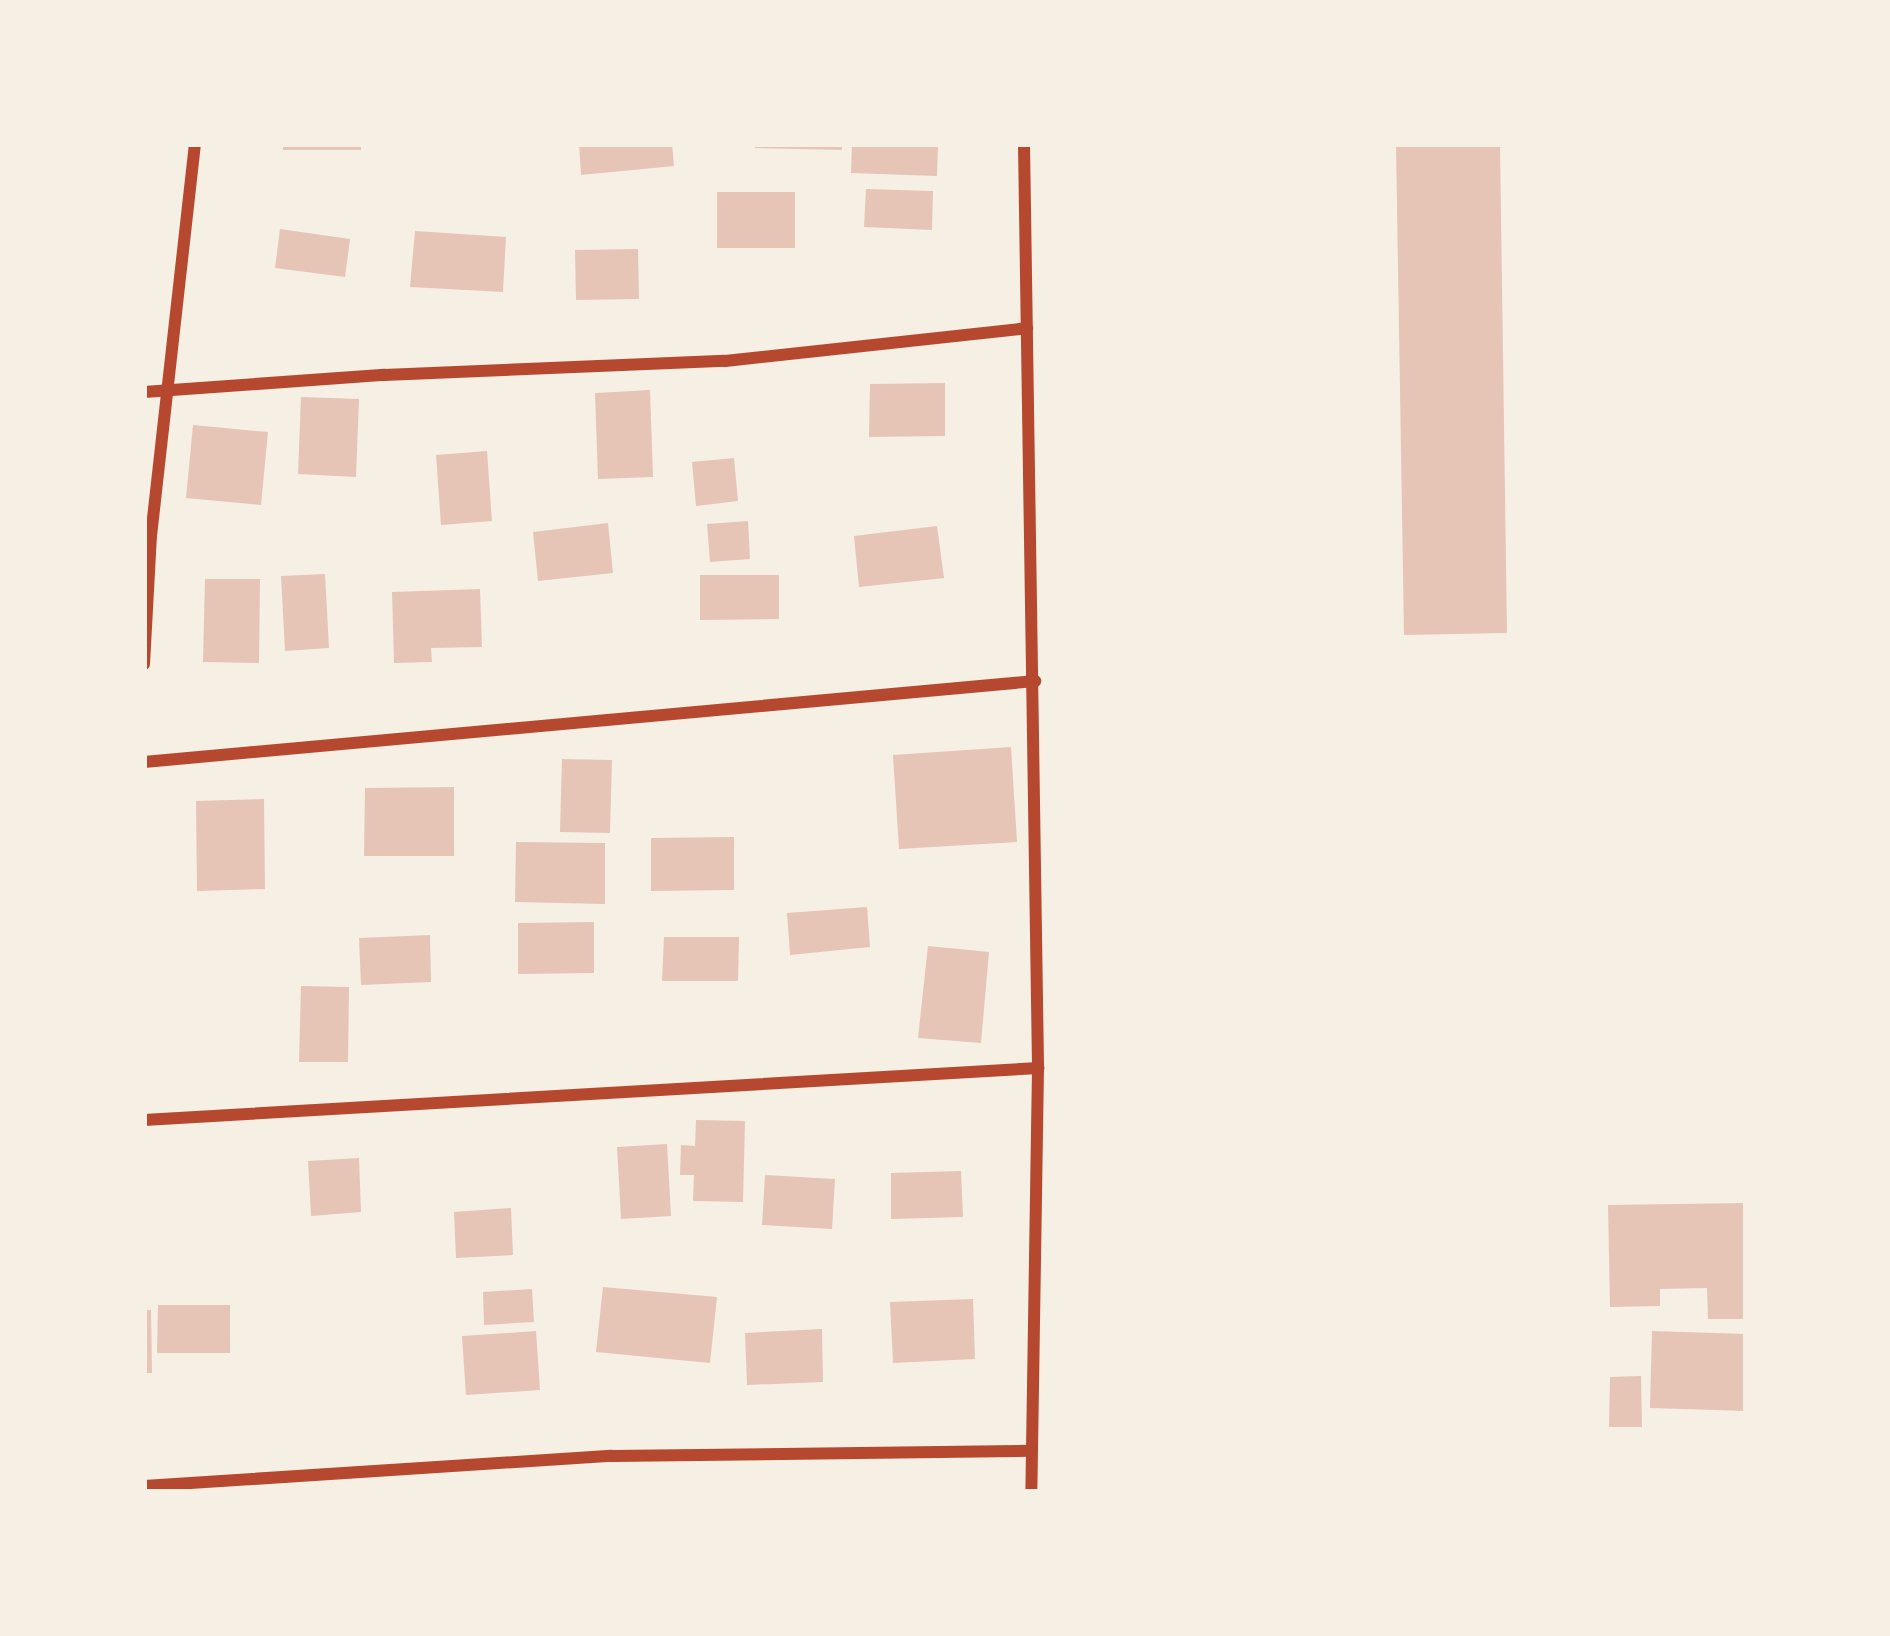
<!DOCTYPE html>
<html>
<head>
<meta charset="utf-8">
<style>
	body { margin:0 }
	#map { position:relative; width:1890px; height:1636px; overflow:hidden; background:#f6efe4; font-family:"Libre Baskerville",serif }
	div>[style] { position:absolute }
	[style*='--x'] { left:calc(var(--x)*1px); top:calc(var(--y)*1px); width:calc(var(--w)*1px); rotate:calc(var(--a)*1deg) }
	.building>* { inset:0; background:#e6c5b7 }
	.minor>* { height:12px; margin:-6px; padding:0 6px; transform-origin:6px; border-radius:6px; background:#b5482f }
	span { translate:-50% -50%; white-space:nowrap; text-align:center; line-height:1.15; -webkit-text-stroke:10px #f6efe4; paint-order:stroke }
	.frame { position:absolute; inset:0; border:147px solid #f6efe4; pointer-events:none }
</style>
</head>
<body>
<div id="map">
	<div class="building">
		<div style="clip-path:polygon(283px 144px,361px 144px,361px 150px,283px 150px)"></div>
		<div style="clip-path:polygon(579px 144px,672px 144px,674px 166px,581px 175px)"></div>
		<div style="clip-path:polygon(755px 144px,842px 144px,842px 150px,755px 148px)"></div>
		<div style="clip-path:polygon(852px 144px,938px 144px,937px 176px,851px 173px)"></div>
		<div style="clip-path:polygon(1396px 144px,1500px 144px,1507px 633px,1404px 635px)"></div>
		<div style="clip-path:polygon(866px 189px,933px 191px,932px 230px,864px 227px)"></div>
		<div style="clip-path:polygon(717px 192px,795px 192px,795px 248px,717px 248px)"></div>
		<div style="clip-path:polygon(280px 229px,350px 239px,345px 277px,275px 268px)"></div>
		<div style="clip-path:polygon(415px 231px,506px 237px,503px 292px,410px 287px)"></div>
		<div style="clip-path:polygon(638px 249px,639px 299px,576px 300px,575px 250px)"></div>
		<div style="clip-path:polygon(945px 383px,945px 436px,869px 437px,870px 384px)"></div>
		<div style="clip-path:polygon(650px 390px,653px 477px,598px 479px,595px 393px)"></div>
		<div style="clip-path:polygon(301px 397px,359px 399px,356px 477px,298px 474px)"></div>
		<div style="clip-path:polygon(193px 425px,268px 432px,261px 505px,186px 498px)"></div>
		<div style="clip-path:polygon(487px 451px,492px 521px,441px 525px,436px 455px)"></div>
		<div style="clip-path:polygon(734px 458px,738px 501px,696px 506px,692px 462px)"></div>
		<div style="clip-path:polygon(748px 521px,750px 559px,710px 562px,707px 524px)"></div>
		<div style="clip-path:polygon(608px 523px,613px 573px,538px 581px,533px 532px)"></div>
		<div style="clip-path:polygon(937px 526px,944px 578px,859px 587px,854px 536px)"></div>
		<div style="clip-path:polygon(325px 574px,329px 648px,285px 651px,281px 576px)"></div>
		<div style="clip-path:polygon(700px 575px,779px 575px,779px 619px,700px 620px)"></div>
		<div style="clip-path:polygon(205px 579px,260px 579px,259px 663px,203px 662px)"></div>
		<div style="clip-path:polygon(480px 589px,482px 647px,431px 648px,432px 662px,394px 663px,392px 592px)"></div>
		<div style="clip-path:polygon(1011px 747px,1017px 842px,899px 849px,893px 755px)"></div>
		<div style="clip-path:polygon(562px 759px,612px 760px,610px 833px,560px 832px)"></div>
		<div style="clip-path:polygon(454px 787px,454px 856px,364px 856px,365px 788px)"></div>
		<div style="clip-path:polygon(264px 799px,265px 889px,197px 891px,196px 801px)"></div>
		<div style="clip-path:polygon(734px 837px,734px 890px,651px 891px,651px 838px)"></div>
		<div style="clip-path:polygon(516px 842px,605px 843px,605px 904px,515px 902px)"></div>
		<div style="clip-path:polygon(867px 907px,870px 947px,790px 955px,787px 913px)"></div>
		<div style="clip-path:polygon(594px 922px,594px 973px,518px 974px,518px 923px)"></div>
		<div style="clip-path:polygon(430px 935px,431px 982px,361px 985px,359px 938px)"></div>
		<div style="clip-path:polygon(664px 937px,739px 937px,738px 981px,662px 981px)"></div>
		<div style="clip-path:polygon(928px 946px,989px 952px,981px 1043px,918px 1038px)"></div>
		<div style="clip-path:polygon(301px 986px,349px 987px,348px 1062px,299px 1062px)"></div>
		<div style="clip-path:polygon(696px 1120px,745px 1121px,743px 1202px,693px 1201px,694px 1175px,680px 1175px,681px 1145px,695px 1146px)"></div>
		<div style="clip-path:polygon(667px 1144px,671px 1216px,621px 1219px,617px 1147px)"></div>
		<div style="clip-path:polygon(359px 1158px,361px 1212px,311px 1216px,308px 1161px)"></div>
		<div style="clip-path:polygon(961px 1171px,963px 1217px,891px 1219px,891px 1173px)"></div>
		<div style="clip-path:polygon(765px 1175px,835px 1179px,832px 1229px,762px 1225px)"></div>
		<div style="clip-path:polygon(1746px 1203px,1746px 1319px,1708px 1319px,1707px 1288px,1660px 1289px,1660px 1306px,1610px 1307px,1608px 1205px)"></div>
		<div style="clip-path:polygon(511px 1208px,513px 1255px,456px 1258px,454px 1212px)"></div>
		<div style="clip-path:polygon(603px 1287px,717px 1297px,710px 1363px,596px 1352px)"></div>
		<div style="clip-path:polygon(532px 1289px,534px 1322px,484px 1325px,483px 1292px)"></div>
		<div style="clip-path:polygon(973px 1299px,975px 1359px,893px 1363px,890px 1302px)"></div>
		<div style="clip-path:polygon(158px 1305px,230px 1305px,230px 1353px,157px 1353px)"></div>
		<div style="clip-path:polygon(144px 1310px,151px 1310px,152px 1373px,144px 1373px)"></div>
		<div style="clip-path:polygon(822px 1329px,823px 1382px,747px 1385px,745px 1333px)"></div>
		<div style="clip-path:polygon(536px 1331px,540px 1390px,466px 1395px,462px 1336px)"></div>
		<div style="clip-path:polygon(1652px 1331px,1746px 1334px,1746px 1411px,1650px 1408px)"></div>
		<div style="clip-path:polygon(1641px 1376px,1642px 1427px,1609px 1427px,1610px 1377px)"></div>
	</div>
	<div class="minor">
		<div style="--x:1024;--y:144;--w:924;--a:89.13"></div>
		<div style="--x:1038;--y:1068;--w:424;--a:90.9"></div>
		<div style="--x:144;--y:392;--w:241;--a:-4.1"></div>
		<div style="--x:384;--y:375;--w:341;--a:-2.4"></div>
		<div style="--x:725;--y:361;--w:304;--a:-6.2"></div>
		<div style="--x:144;--y:664;--w:128;--a:-86.9"></div>
		<div style="--x:151;--y:536;--w:394;--a:-83.6"></div>
		<div style="--x:144;--y:762;--w:895;--a:-5.19"></div>
		<div style="--x:144;--y:1120;--w:896;--a:-3.33"></div>
		<div style="--x:144;--y:1486;--w:468;--a:-3.7"></div>
		<div style="--x:611;--y:1456;--w:420;--a:-0.7"></div>
	</div>
	<div class="frame"></div>
</div>
</body>
</html>
